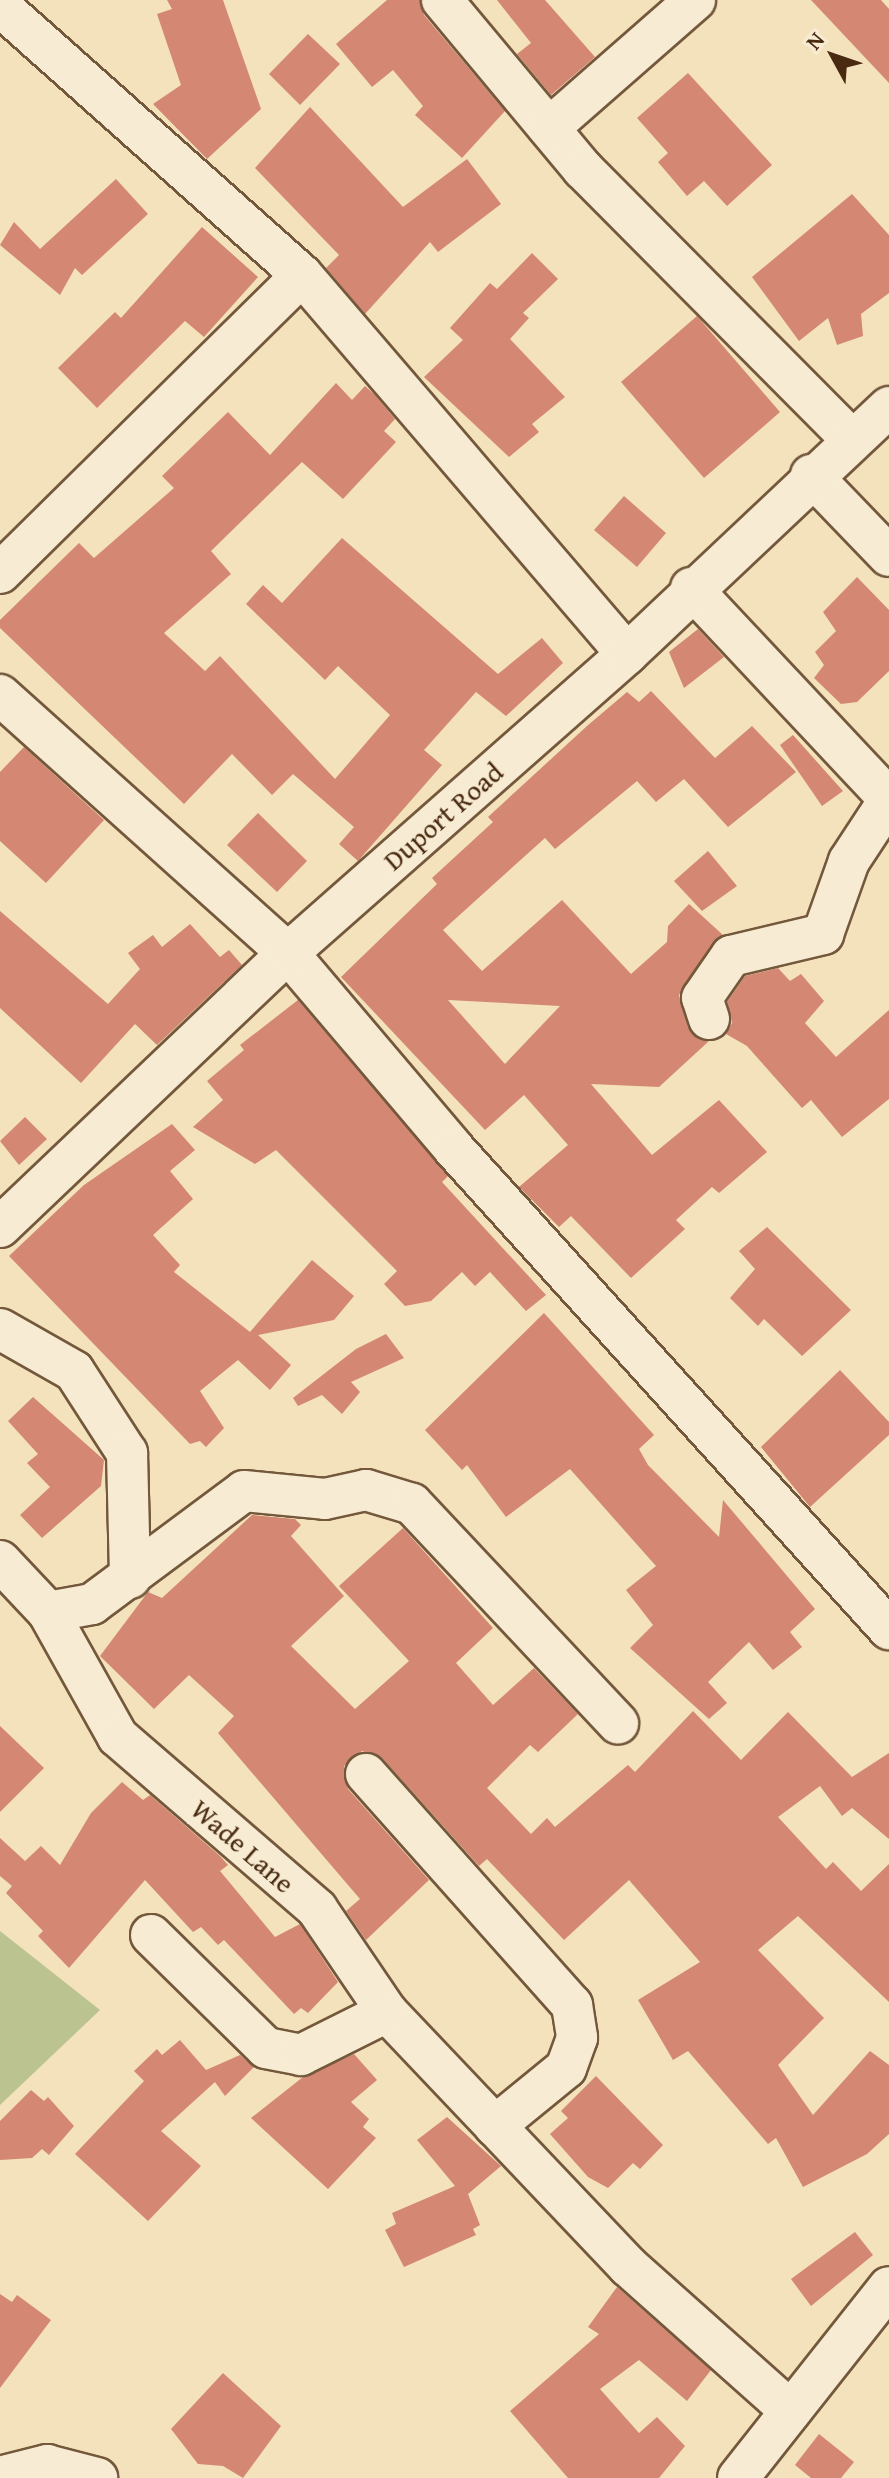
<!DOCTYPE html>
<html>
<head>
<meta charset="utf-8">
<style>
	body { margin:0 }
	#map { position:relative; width:889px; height:2478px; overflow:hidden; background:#f3e2bc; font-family:"Gentium Book Plus",serif }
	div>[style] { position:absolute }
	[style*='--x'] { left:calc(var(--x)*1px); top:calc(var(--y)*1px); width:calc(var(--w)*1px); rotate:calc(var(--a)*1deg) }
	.green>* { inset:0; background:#bbc390 }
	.building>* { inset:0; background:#d48773 }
	.roads { filter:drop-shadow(2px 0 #74583c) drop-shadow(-2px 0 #74583c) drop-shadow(0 2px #74583c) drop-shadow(0 -2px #74583c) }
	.minor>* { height:40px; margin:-20px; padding:0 20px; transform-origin:20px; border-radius:20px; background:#f7ecd3 }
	span { translate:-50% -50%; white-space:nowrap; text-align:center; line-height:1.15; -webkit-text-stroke:8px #f7ecd3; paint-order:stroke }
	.street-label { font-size:28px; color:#492a11 }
	.north { position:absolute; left:793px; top:16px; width:80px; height:80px; -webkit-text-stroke:6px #f7ecd3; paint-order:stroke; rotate:310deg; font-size:22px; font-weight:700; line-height:32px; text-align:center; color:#492a11 }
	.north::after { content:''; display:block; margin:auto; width:28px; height:36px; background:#492a11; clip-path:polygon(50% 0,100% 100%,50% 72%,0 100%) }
</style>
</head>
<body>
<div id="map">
	<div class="green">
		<div style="clip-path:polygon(0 1931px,100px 2010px,0 2105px)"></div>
	</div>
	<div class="building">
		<div style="clip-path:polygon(167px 0,223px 0,261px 109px,207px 159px,153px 104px,181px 85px,157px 14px,172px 9px)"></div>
		<div style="clip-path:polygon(387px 0,420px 0,424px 15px,505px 111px,462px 158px,415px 115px,423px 106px,393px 70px,372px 87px,336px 44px)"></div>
		<div style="clip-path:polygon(497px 0,545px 0,595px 57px,551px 95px,517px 54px,531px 43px)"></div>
		<div style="clip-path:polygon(811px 0,881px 0,889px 9px,889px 83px)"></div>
		<div style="clip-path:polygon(308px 34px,340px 64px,300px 105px,269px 74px)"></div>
		<div style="clip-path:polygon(688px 73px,772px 165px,727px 206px,704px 181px,687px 196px,658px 162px,668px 153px,637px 118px)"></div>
		<div style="clip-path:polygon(310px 107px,403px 207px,467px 159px,501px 204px,438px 252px,430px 242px,365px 314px,326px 268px,339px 255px,255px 168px)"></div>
		<div style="clip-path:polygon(116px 179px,148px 214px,82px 275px,75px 268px,60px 295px,0 245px,14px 222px,40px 249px)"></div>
		<div style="clip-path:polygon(852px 194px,889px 235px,889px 293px,861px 314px,863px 336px,837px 345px,828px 318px,799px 341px,752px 277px)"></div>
		<div style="clip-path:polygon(202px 227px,258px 277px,204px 337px,185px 321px,97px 408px,58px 368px,115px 312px,121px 318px)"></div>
		<div style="clip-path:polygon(532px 253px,558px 279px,523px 313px,529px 318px,510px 339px,565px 397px,532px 424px,539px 432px,509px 457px,424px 377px,463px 340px,450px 328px,490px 283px,497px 289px)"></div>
		<div style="clip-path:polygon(697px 316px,780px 412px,704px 478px,621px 382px)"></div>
		<div style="clip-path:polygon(336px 383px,352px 400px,365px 386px,374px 394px,395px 419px,384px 431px,396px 442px,343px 499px,302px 462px,211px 551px,231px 574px,164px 633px,205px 671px,220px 656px,335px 779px,390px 715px,338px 666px,325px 680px,246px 604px,263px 585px,282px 603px,342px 538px,498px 674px,542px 638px,563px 663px,506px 716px,476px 692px,424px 750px,442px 765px,358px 861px,339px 844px,354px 827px,293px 774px,272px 795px,232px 754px,184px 804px,0 628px,0 620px,79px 543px,94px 558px,174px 488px,162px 476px,228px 412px,270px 455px)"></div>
		<div style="clip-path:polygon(624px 496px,666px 533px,637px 567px,594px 530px)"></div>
		<div style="clip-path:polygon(857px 577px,889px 610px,889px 671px,857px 702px,841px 704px,814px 678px,824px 665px,815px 652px,836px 631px,823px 612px)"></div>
		<div style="clip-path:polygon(698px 629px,724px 657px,684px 688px,669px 652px)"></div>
		<div style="clip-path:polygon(evenodd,651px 691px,715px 758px,752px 726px,796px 772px,728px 827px,684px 779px,656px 802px,637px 781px,555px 849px,545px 838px,443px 930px,482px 971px,562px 900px,631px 974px,667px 942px,668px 926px,689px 904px,723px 935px,679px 995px,688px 1027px,709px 1041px,659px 1087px,591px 1084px,652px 1155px,719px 1100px,767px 1152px,719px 1193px,712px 1187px,676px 1220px,685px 1229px,631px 1278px,571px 1216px,559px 1227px,519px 1187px,568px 1145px,524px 1095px,485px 1130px,341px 977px,437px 884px,432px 878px,493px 822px,488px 817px,587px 726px,627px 692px,639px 702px,651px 691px,448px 1000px,560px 1006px,505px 1064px,448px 1000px)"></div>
		<div style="clip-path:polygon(793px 735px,843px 791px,822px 806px,780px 745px)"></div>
		<div style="clip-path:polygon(24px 747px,104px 820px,46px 883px,0 841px,0 772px)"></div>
		<div style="clip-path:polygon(258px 813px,307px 861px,277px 892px,227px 845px)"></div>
		<div style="clip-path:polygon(708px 851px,737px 886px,702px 911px,674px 881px)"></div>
		<div style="clip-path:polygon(0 911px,108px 1004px,140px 969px,128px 953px,153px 935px,162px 947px,190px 924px,220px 957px,229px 950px,242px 965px,157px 1045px,135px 1024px,81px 1083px,0 1008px)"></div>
		<div style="clip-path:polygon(778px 968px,790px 981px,801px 974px,824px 1001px,805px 1023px,836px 1057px,889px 1010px,889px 1099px,842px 1137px,811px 1100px,802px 1108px,747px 1046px,726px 1034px,732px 1023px,727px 1002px,745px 976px)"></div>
		<div style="clip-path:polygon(298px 1000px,448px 1176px,442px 1182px,546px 1295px,526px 1311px,490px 1272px,475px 1286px,462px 1272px,431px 1301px,405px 1306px,384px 1284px,397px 1271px,276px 1150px,255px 1164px,193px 1127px,223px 1100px,207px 1081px,244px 1050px,240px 1045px)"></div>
		<div style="clip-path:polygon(25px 1117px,47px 1139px,19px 1165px,0 1141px)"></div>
		<div style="clip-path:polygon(172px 1124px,195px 1150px,170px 1171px,193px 1199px,153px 1235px,180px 1265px,174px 1272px,250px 1332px,312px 1260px,354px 1296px,334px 1320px,258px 1335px,291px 1365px,270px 1390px,238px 1360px,200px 1391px,224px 1428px,206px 1447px,200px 1441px,190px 1444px,9px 1256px,84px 1185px)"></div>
		<div style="clip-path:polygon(767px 1227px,851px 1310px,802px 1356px,764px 1319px,758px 1326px,730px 1298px,755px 1269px,739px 1251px)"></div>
		<div style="clip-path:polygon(544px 1313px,654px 1435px,639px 1449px,648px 1465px,719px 1537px,723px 1500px,815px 1609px,790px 1632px,802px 1647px,773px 1670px,749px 1642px,708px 1682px,727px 1703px,709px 1719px,630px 1648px,653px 1625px,626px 1590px,656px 1566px,570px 1469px,506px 1517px,467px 1465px,462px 1470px,425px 1430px)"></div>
		<div style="clip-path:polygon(386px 1334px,404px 1358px,351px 1382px,360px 1392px,342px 1414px,322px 1395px,298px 1406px,293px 1398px,356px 1349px)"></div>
		<div style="clip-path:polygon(840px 1370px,889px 1422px,889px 1435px,810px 1507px,761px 1447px)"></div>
		<div style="clip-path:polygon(33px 1397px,104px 1460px,101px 1486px,42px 1538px,20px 1515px,50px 1487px,27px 1463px,38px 1454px,8px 1421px)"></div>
		<div style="clip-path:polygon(252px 1515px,295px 1519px,301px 1525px,291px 1536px,344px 1596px,291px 1646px,355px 1709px,409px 1661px,339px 1586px,403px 1528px,493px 1628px,456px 1663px,493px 1705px,534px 1668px,578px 1714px,538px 1752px,530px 1745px,487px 1788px,531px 1834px,547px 1818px,555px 1827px,628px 1765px,635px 1772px,693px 1711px,741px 1760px,788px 1712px,852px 1777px,889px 1753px,889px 1839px,852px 1808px,842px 1816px,820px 1786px,778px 1817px,826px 1869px,833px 1862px,861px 1891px,889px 1864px,889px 2002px,798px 1916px,758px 1950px,824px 2018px,778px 2065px,813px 2115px,870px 2051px,889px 2065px,889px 2134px,867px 2154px,803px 2187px,776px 2138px,768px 2144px,688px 2051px,673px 2060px,638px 2000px,700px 1962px,629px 1880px,564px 1940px,487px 1859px,479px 1866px,383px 1759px,362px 1751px,344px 1766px,348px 1789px,429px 1880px,366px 1940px,346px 1911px,360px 1899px,218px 1733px,234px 1716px,189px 1675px,154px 1709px,100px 1656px,148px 1592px,162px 1598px)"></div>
		<div style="clip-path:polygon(0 1726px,44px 1768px,0 1812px)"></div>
		<div style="clip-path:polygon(122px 1782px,143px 1800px,150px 1795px,220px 1856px,228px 1865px,220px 1871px,275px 1937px,300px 1924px,338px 1982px,308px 2013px,301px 2008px,294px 2014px,224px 1940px,218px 1945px,201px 1927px,193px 1932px,145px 1880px,69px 1968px,38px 1936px,43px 1931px,6px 1893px,12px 1886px,0 1876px,0 1838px,25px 1861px,41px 1846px,60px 1865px,91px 1813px)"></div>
		<div style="clip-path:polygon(180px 2040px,206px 2070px,240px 2055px,254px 2067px,225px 2096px,215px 2082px,161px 2131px,201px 2166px,148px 2221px,75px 2154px,144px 2081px,134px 2071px,157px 2049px,162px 2055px)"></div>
		<div style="clip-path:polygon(354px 2054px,377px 2080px,351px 2102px,369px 2119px,363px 2127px,376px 2138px,328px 2189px,251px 2118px,303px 2077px)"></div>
		<div style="clip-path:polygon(596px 2076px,663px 2145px,640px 2169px,633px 2163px,608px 2188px,588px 2177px,550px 2134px,568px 2118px,561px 2111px)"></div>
		<div style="clip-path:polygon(31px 2090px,44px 2101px,48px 2097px,74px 2126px,49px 2155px,42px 2149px,32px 2158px,0 2160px,0 2121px)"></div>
		<div style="clip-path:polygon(447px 2117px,501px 2166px,468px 2194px,480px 2225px,473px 2229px,476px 2235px,404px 2267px,385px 2230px,396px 2224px,392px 2213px,455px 2186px,417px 2140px)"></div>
		<div style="clip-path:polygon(855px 2232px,873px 2255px,811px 2306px,791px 2279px)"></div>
		<div style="clip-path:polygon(617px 2287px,711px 2370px,687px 2401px,639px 2360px,600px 2389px,639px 2433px,657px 2417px,685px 2446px,659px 2478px,568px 2478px,510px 2411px,599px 2334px,588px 2327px)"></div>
		<div style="clip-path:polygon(0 2294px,12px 2302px,17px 2295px,51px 2320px,0 2388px)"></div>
		<div style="clip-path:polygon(223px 2373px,281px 2426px,243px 2478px,223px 2466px,198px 2464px,171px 2429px)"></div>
		<div style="clip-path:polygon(819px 2434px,854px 2462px,841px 2478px,811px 2478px,795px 2465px)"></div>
	</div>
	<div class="roads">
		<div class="minor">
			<div style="--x:442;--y:0;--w:220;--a:50.2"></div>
			<div style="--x:583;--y:169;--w:382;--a:45.2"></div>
			<div style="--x:0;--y:6;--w:404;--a:41.7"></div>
			<div style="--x:302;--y:275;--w:499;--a:49.4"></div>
			<div style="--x:549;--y:128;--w:194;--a:-41.2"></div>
			<div style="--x:811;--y:475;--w:112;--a:46.1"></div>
			<div style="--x:0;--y:573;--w:424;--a:-44.6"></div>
			<div style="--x:691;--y:588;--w:289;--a:46.8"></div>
			<div style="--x:0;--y:695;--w:387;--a:41.9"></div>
			<div style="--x:288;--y:953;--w:257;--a:49.7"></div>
			<div style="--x:454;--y:1149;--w:648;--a:47.82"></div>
			<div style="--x:709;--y:1019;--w:22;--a:-108"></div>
			<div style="--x:702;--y:998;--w:51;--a:-55.4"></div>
			<div style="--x:731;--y:956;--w:95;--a:-13.4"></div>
			<div style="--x:823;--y:934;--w:77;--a:-70.4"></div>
			<div style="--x:849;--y:861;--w:73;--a:-56.7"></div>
			<div style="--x:0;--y:1227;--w:398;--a:-43.6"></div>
			<div style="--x:288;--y:953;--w:452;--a:-41.4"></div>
			<div style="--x:627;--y:654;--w:360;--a:-43.3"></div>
			<div style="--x:0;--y:1329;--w:85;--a:29.6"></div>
			<div style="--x:74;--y:1371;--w:98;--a:57.1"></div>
			<div style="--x:127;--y:1453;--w:125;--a:88.6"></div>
			<div style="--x:0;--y:1561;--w:70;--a:46.7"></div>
			<div style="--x:48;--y:1612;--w:143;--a:60.8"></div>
			<div style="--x:118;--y:1737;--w:263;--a:40.8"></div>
			<div style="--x:317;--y:1909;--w:125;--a:55.8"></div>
			<div style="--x:387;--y:2012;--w:350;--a:46.5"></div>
			<div style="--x:628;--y:2266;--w:218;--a:41.7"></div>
			<div style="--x:48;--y:1612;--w:45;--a:-10.3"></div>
			<div style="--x:92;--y:1604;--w:189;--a:-36.6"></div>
			<div style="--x:244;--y:1491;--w:81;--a:5.6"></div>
			<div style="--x:325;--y:1499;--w:42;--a:-12.4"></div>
			<div style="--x:366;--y:1490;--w:48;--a:16.9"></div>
			<div style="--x:412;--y:1504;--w:301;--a:46.8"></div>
			<div style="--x:366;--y:1774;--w:310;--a:48.3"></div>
			<div style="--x:572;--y:2005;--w:33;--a:81"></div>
			<div style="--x:577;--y:2038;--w:32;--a:110"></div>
			<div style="--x:566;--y:2068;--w:92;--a:140.8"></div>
			<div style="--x:151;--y:1935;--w:161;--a:44.5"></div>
			<div style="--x:266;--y:2048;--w:36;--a:11"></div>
			<div style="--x:301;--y:2055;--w:96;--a:-26.6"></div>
			<div style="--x:0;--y:2477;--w:49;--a:-14.3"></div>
			<div style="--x:47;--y:2465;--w:52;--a:14.6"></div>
			<div style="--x:738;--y:2478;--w:243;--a:-51.7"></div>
		</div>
	</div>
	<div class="street-label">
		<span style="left:443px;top:816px;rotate:-41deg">Duport Road</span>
		<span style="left:243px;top:1846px;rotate:41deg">Wade Lane</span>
	</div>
	<div class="north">N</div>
</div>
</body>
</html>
